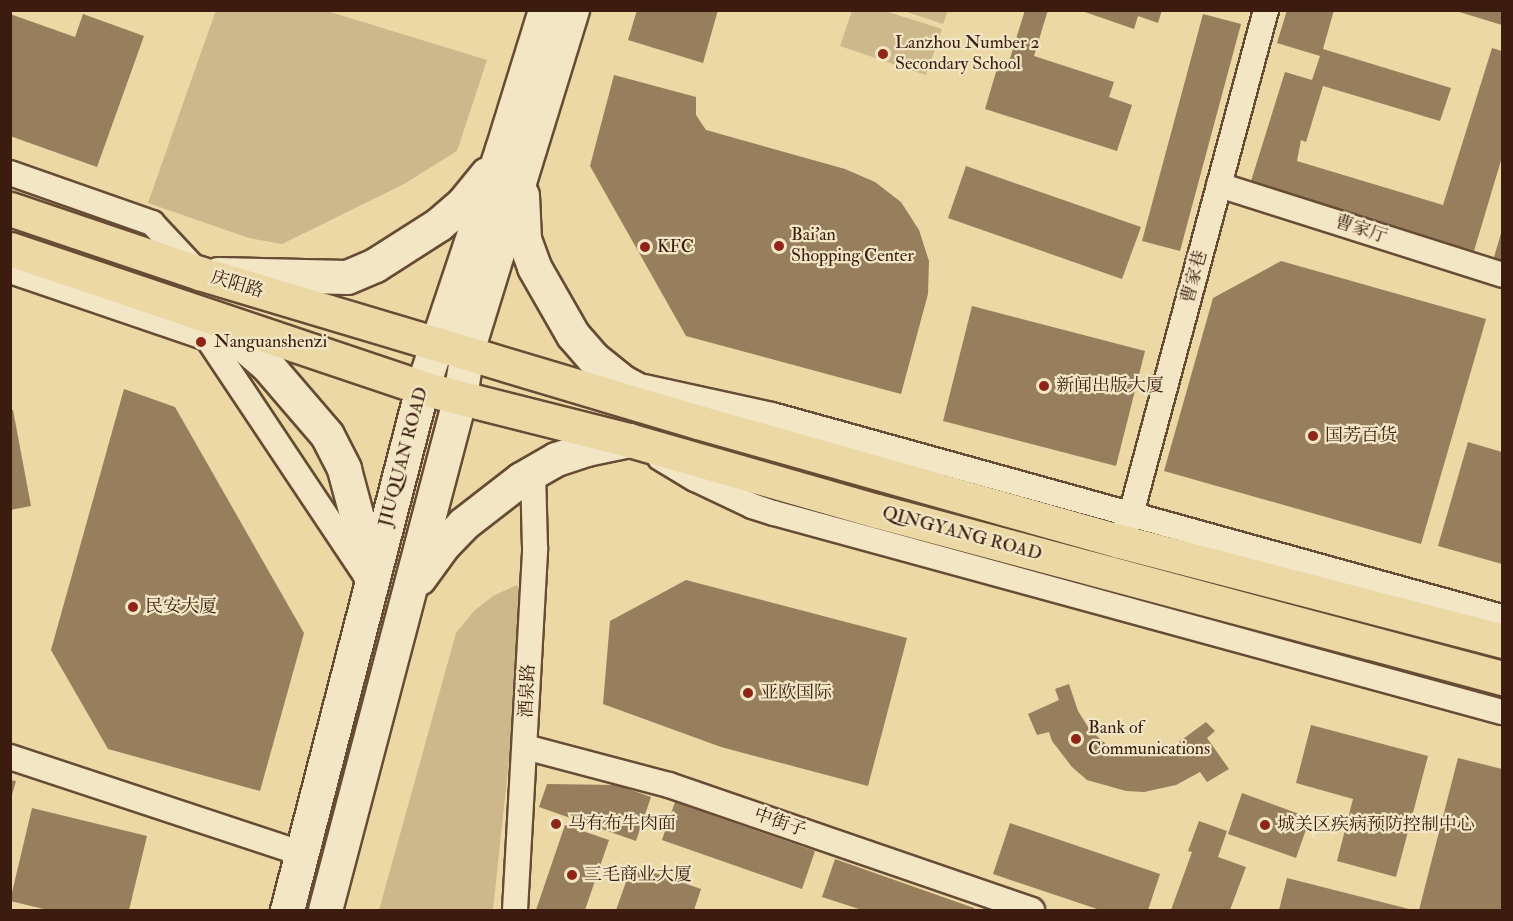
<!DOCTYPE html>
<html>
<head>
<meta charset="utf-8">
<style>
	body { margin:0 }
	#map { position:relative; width:1513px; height:921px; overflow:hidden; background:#ebd8a5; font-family:"IM FELL Double Pica","Noto Serif SC",serif }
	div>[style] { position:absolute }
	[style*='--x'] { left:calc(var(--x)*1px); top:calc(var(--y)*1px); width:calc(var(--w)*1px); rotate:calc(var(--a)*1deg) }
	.green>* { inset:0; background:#cdb88c }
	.building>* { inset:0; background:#977e5d }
	.roads { filter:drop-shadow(2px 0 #674b34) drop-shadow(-2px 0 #674b34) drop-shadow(0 2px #674b34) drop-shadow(0 -2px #674b34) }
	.minor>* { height:24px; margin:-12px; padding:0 12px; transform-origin:12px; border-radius:12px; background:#f2e6c4 }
	.secondary>* { height:33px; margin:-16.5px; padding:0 16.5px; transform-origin:16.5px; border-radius:16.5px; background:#f2e6c4 }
	.primary>* { height:33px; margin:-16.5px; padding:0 16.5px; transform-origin:16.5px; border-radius:16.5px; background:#ebd8a5 }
	.dots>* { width:16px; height:16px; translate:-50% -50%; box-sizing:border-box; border:3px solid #f2e6c4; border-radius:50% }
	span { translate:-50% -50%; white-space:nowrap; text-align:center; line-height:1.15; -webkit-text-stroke:4.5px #f2e6c4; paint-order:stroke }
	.poi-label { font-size:18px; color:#3b1c0f }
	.left { translate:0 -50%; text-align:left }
	.street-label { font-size:18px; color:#3b1c0f }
	.frame { position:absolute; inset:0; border:12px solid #3b1c0f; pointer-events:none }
</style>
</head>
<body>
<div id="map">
	<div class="green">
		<div style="clip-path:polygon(216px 10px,327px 11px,487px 60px,457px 151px,404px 184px,282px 244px,249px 238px,148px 203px)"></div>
		<div style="clip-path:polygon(852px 11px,885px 11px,942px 29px,926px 75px,840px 46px)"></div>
		<div style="clip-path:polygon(904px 11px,948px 10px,948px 11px,943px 24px)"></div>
		<div style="clip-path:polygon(517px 585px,526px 600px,493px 910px,379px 910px,456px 633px,474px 611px,493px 596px)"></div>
	</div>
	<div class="building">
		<div style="clip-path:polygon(637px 10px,718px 10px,703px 63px,628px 40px)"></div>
		<div style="clip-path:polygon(1025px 10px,1048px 10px,1034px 56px,1114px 82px,1109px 97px,1132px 105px,1117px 151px,985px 109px,999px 62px,1008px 65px)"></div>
		<div style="clip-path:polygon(1079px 10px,1162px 10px,1158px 23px,1138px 16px,1134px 29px)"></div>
		<div style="clip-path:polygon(1287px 10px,1334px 10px,1323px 49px,1451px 88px,1440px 121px,1323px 86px,1306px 142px,1301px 140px,1297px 161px,1443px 205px,1492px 48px,1502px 51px,1502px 157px,1474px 251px,1251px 181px,1285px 72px,1312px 80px,1320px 56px,1277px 43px)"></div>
		<div style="clip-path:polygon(1456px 10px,1502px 10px,1502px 25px,1456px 11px)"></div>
		<div style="clip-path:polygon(10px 14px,75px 37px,83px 14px,144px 36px,97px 167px,10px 136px)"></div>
		<div style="clip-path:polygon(1203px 14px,1241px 24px,1180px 251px,1142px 241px)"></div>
		<div style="clip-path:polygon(614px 75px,696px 97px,696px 115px,706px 130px,845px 169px,875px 182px,901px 202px,919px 230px,929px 261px,928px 294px,901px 394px,686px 336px,590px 166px)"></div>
		<div style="clip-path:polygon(966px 166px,1141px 227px,1122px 279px,948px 218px)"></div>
		<div style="clip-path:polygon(1502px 230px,1502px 267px,1492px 264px)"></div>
		<div style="clip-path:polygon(1281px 261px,1486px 319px,1421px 544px,1164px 471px,1213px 298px)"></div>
		<div style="clip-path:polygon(972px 306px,1145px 351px,1116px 466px,943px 421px)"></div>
		<div style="clip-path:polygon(124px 389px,175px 407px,304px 633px,260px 791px,108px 749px,51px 650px)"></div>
		<div style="clip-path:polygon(10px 410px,13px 410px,31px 506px,10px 510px)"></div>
		<div style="clip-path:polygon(1468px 442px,1502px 452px,1502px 564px,1438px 546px)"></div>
		<div style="clip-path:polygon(686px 580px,907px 638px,868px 786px,721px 747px,603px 704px,610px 621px)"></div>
		<div style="clip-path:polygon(1069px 684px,1078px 711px,1090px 730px,1106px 744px,1130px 754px,1151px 755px,1172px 747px,1206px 722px,1215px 731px,1207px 738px,1229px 769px,1207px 782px,1200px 772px,1176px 785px,1144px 792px,1126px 791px,1087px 780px,1072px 767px,1052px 741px,1049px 732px,1037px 735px,1028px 714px,1059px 700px,1055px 689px)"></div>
		<div style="clip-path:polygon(1311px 725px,1428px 756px,1396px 877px,1337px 861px,1353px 799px,1296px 783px)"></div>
		<div style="clip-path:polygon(1458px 758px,1502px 769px,1502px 910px,1419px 910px)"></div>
		<div style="clip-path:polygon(10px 780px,16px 781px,11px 798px,10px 798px)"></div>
		<div style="clip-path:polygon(547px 784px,617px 785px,651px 797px,636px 841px,539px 807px)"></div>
		<div style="clip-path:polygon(1242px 793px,1310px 818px,1296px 858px,1228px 834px)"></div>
		<div style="clip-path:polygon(675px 802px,815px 851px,802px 889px,662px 840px)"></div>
		<div style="clip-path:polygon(32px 808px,147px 836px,129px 910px,48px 910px,10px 901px)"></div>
		<div style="clip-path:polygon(1199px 821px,1227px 831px,1218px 857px,1246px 867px,1230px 910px,1171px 910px,1192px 852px,1188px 851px)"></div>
		<div style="clip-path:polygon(1010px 823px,1160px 874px,1148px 910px,1100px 910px,993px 874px)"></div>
		<div style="clip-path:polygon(565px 825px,609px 840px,585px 910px,536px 910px)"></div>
		<div style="clip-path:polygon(835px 859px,974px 908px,974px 910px,862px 910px,822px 897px)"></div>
		<div style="clip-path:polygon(632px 865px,701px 889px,694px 910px,616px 910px)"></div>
		<div style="clip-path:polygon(1287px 878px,1413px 910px,1279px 910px)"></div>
	</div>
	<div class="roads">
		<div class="minor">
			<div style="--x:10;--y:173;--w:151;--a:19.4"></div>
			<div style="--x:152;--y:223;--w:67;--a:46.8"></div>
			<div style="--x:1219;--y:185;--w:297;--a:17.6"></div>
			<div style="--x:10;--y:271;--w:226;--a:18.8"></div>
			<div style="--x:208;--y:339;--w:283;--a:56.3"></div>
			<div style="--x:644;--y:387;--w:131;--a:12.3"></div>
			<div style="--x:772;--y:415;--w:757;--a:15.47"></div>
			<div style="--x:660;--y:458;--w:41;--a:31"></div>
			<div style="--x:695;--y:479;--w:63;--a:25.3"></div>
			<div style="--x:752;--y:506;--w:23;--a:18"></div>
			<div style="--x:774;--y:513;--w:755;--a:15.29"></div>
			<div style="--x:1125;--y:528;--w:15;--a:-67"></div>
			<div style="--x:1131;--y:514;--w:522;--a:-75"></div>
			<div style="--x:525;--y:747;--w:149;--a:14.8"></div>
			<div style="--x:669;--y:785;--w:384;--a:19"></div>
			<div style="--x:10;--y:757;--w:306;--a:18.3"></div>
			<div style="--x:515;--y:910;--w:363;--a:-86.8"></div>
			<div style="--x:535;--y:548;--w:76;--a:-91.5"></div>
		</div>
		<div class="secondary">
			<div style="--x:522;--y:195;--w:44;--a:87.4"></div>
			<div style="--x:524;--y:239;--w:30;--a:70"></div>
			<div style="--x:534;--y:267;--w:78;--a:60.2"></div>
			<div style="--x:573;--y:335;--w:30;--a:49"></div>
			<div style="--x:593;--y:358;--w:38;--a:39"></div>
			<div style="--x:623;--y:382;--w:44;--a:28.3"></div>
			<div style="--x:218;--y:274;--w:129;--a:1.3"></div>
			<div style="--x:347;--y:277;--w:30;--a:-23"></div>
			<div style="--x:375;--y:265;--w:76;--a:-32.6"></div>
			<div style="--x:439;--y:224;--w:33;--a:-41"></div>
			<div style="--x:464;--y:202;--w:36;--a:-51"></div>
			<div style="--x:211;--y:317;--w:74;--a:40.6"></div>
			<div style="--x:267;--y:365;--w:92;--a:49.4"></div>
			<div style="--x:327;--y:435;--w:38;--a:63"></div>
			<div style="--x:344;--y:469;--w:58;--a:75"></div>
			<div style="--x:359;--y:525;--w:52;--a:77.8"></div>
			<div style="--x:419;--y:578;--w:39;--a:-54"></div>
			<div style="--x:442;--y:546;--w:30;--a:-46"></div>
			<div style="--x:463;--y:524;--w:73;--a:-37.8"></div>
			<div style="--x:521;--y:479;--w:40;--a:-29.7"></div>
			<div style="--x:556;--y:459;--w:32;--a:-18"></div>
			<div style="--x:586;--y:449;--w:44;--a:-11.8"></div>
			<div style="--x:287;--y:910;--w:539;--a:-75.5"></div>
			<div style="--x:422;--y:388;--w:252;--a:-71.5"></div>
			<div style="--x:502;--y:149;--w:145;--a:-72.8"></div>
			<div style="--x:325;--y:910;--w:530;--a:-75.26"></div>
			<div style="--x:460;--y:397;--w:47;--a:-81.3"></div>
			<div style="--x:467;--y:351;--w:357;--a:-72.9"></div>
		</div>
		<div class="primary">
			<div style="--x:10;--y:209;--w:200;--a:18.7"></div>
			<div style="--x:199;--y:273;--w:521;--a:16.63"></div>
			<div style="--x:698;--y:422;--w:437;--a:15.8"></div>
			<div style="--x:1119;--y:541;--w:396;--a:14.6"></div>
			<div style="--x:10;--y:249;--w:435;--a:18.6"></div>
			<div style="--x:422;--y:388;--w:213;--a:14.1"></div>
			<div style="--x:629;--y:440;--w:258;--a:16"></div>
			<div style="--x:877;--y:511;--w:647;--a:14.96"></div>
		</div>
	</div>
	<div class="dots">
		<div style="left:883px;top:54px;background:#8f2418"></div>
		<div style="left:779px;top:246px;background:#8f2418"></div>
		<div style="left:645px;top:247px;background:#8f2418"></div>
		<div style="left:201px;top:342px;background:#8f2418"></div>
		<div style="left:1044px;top:386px;background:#8f2418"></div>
		<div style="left:1313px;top:436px;background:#8f2418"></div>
		<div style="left:133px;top:607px;background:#8f2418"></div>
		<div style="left:748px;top:693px;background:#8f2418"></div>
		<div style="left:1076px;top:739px;background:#8f2418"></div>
		<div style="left:556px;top:824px;background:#8f2418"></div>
		<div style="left:1265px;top:825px;background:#8f2418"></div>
		<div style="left:572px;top:875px;background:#8f2418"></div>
	</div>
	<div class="poi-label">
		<span class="left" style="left:895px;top:54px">Lanzhou Number 2<br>Secondary School</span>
		<span class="left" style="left:791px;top:246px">Bai'an<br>Shopping Center</span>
		<span class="left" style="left:657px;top:247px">KFC</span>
		<span class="left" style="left:214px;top:342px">Nanguanshenzi</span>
		<span class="left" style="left:1056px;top:386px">新闻出版大厦</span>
		<span class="left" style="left:1325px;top:436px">国芳百货</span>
		<span class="left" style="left:145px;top:607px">民安大厦</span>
		<span class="left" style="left:760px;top:693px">亚欧国际</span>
		<span class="left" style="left:1088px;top:739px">Bank of<br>Communications</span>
		<span class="left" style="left:568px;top:824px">马有布牛肉面</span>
		<span class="left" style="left:1277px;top:825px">城关区疾病预防控制中心</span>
		<span class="left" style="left:584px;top:875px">三毛商业大厦</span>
	</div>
	<div class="street-label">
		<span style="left:1361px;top:230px;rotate:18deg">曹家厅</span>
		<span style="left:1195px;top:277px;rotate:-75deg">曹家巷</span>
		<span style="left:237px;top:285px;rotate:17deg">庆阳路</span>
		<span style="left:404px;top:457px;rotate:-75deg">JIUQUAN ROAD</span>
		<span style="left:962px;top:534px;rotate:15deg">QINGYANG ROAD</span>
		<span style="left:528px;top:691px;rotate:-87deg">酒泉路</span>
		<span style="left:780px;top:823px;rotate:19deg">中街子</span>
	</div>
	<div class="frame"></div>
</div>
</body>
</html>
